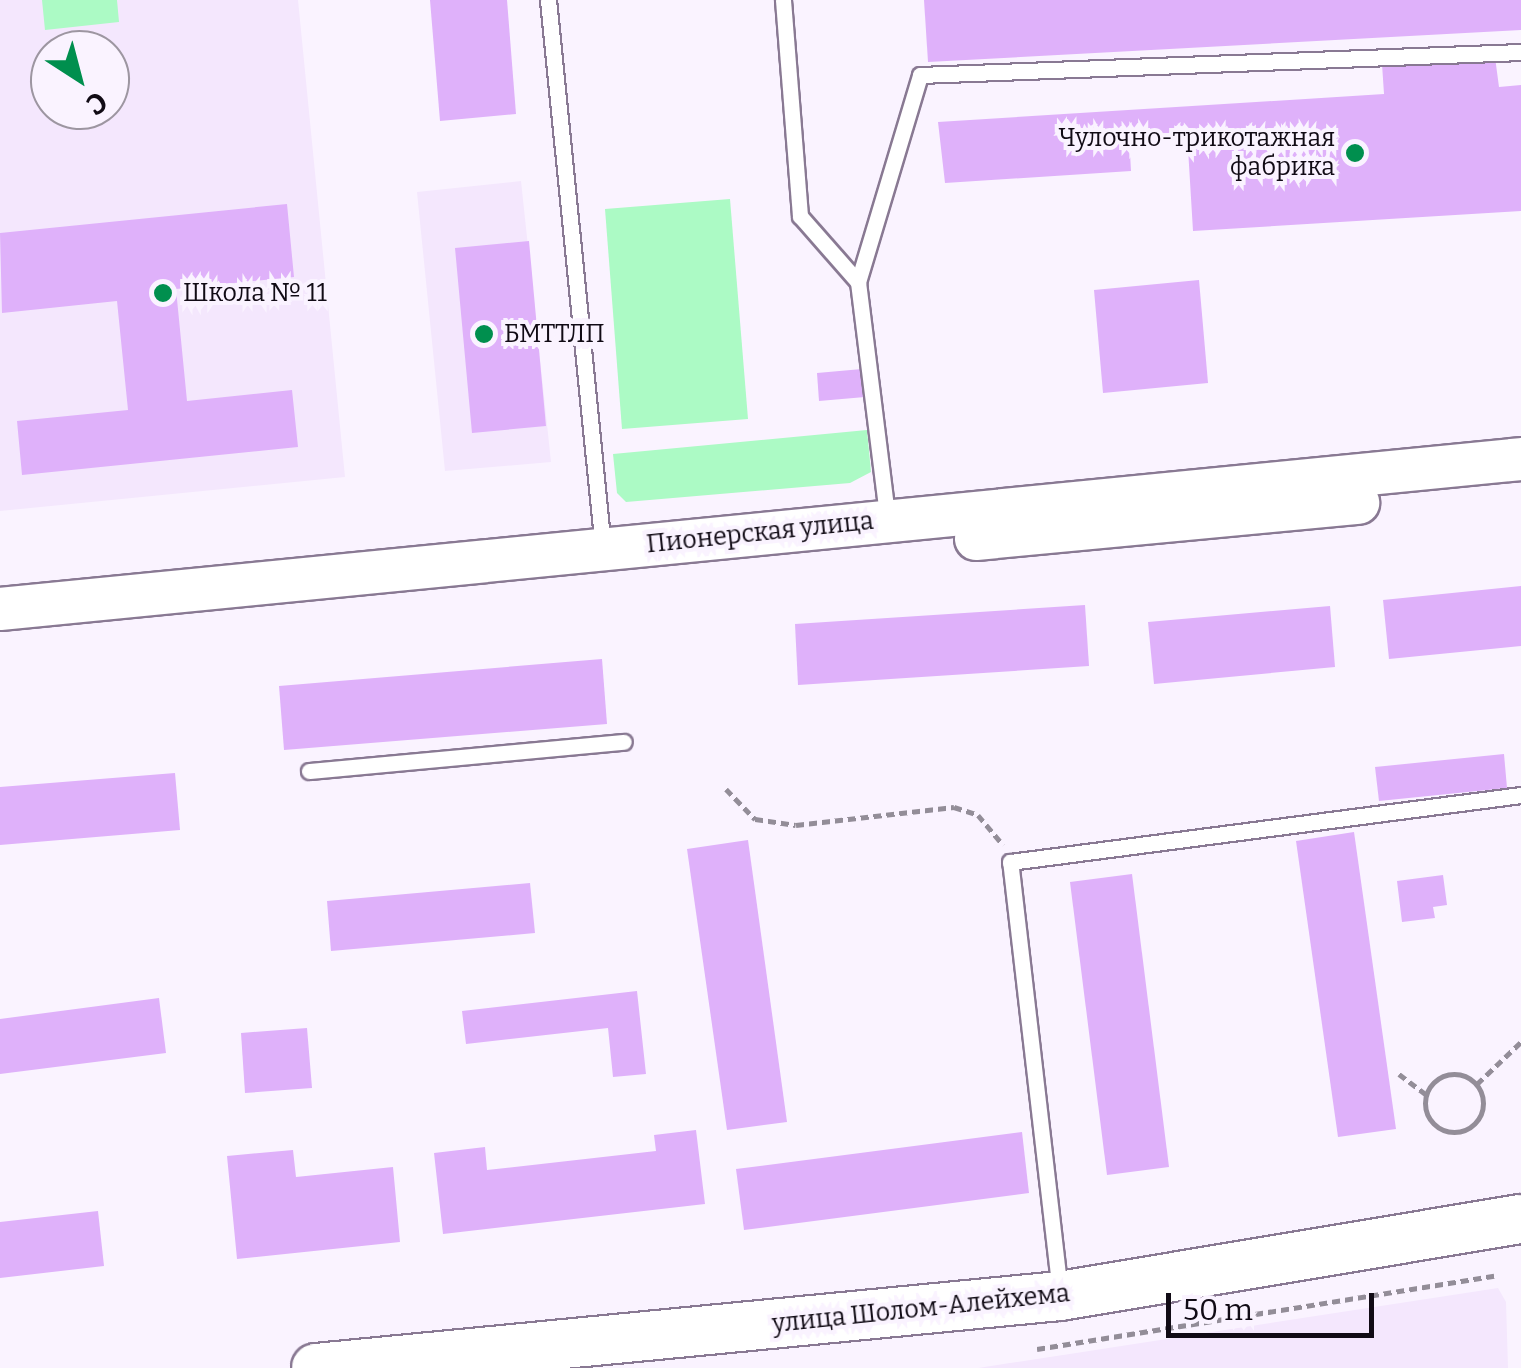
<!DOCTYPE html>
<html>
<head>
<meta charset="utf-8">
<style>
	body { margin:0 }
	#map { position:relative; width:1521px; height:1368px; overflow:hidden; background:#faf3ff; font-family:Bitter,serif }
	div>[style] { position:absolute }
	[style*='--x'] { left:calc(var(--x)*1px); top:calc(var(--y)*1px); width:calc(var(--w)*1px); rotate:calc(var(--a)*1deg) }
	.built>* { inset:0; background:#f4e7fd }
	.green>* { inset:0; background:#acfac5 }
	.building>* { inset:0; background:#dfb1fa }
	.path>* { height:5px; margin-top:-2.5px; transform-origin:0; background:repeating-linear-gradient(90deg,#938d98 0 8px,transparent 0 13px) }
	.path>.ring { margin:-2.5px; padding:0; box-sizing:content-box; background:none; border:5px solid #938d98; border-radius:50% }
	.roads { filter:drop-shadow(2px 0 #897993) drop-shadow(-2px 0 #897993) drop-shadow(0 2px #897993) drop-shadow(0 -2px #897993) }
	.lane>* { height:15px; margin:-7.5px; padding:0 7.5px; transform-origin:7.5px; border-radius:7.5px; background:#fff }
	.secondary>* { height:42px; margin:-21px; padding:0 21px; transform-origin:21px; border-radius:21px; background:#fff }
	.primary>* { height:48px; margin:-24px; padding:0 24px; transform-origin:24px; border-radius:24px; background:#fff }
	.dots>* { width:28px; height:28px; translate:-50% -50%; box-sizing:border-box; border:5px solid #faf3ff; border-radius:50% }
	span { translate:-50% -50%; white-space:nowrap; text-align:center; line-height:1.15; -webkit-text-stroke:8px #faf3ff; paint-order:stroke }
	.poi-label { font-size:25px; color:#110b15 }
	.right { translate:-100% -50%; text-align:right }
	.left { translate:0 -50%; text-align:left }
	.street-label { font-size:25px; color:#110b15 }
	.north { position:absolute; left:30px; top:30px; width:100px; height:100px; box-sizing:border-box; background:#faf3ff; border:2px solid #9d96a1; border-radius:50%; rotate:144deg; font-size:28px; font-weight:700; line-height:40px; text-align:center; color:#110b15 }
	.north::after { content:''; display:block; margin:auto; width:35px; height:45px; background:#008f4e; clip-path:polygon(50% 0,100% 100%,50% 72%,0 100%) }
	.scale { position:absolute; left:1166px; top:1293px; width:208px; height:45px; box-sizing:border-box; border:5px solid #110b15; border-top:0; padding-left:12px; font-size:30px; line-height:35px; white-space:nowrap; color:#110b15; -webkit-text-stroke:8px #faf3ff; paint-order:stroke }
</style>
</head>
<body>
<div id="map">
	<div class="built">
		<div style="clip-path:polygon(evenodd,0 0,298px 0,345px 477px,0 511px,0 0,50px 50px,110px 50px,110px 110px,50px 110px,50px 50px)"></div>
		<div style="clip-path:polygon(521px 181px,551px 462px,445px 471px,417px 192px)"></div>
		<div style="clip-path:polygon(1498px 1288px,1506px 1302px,1508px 1368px,978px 1368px)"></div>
	</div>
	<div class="green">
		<div style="clip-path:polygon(42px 0,117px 0,119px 22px,45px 30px)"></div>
		<div style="clip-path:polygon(730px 199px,748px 419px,622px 429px,605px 209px)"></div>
		<div style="clip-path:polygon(867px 430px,871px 472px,850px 483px,626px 502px,617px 493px,613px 454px)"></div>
	</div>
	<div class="building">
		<div style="clip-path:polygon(430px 0,507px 0,516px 114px,440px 121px)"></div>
		<div style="clip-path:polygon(924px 0,1521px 0,1521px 30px,928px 62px)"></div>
		<div style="clip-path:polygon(1495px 57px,1499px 87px,1521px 85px,1521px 211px,1193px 231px,1187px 132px,1129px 135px,1131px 171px,945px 183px,938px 122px,1384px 94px,1382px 64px)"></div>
		<div style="clip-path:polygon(287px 204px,294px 277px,176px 289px,187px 401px,292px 390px,298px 447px,22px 475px,17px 421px,128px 410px,117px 301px,2px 313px,0 233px)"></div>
		<div style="clip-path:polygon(529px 241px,546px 426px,472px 433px,455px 248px)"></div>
		<div style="clip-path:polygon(1199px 280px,1208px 383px,1103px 393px,1094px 290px)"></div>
		<div style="clip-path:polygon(862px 369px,865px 397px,819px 401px,817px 373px)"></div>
		<div style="clip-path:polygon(1521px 586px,1521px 646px,1389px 659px,1383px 600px)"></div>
		<div style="clip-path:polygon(1085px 605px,1089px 666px,798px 685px,795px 624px)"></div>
		<div style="clip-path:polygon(1330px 606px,1335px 667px,1154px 684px,1148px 622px)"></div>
		<div style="clip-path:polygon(602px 659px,607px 724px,284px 750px,279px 686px)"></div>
		<div style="clip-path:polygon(1504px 754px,1507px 788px,1379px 801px,1375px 767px)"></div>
		<div style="clip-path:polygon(175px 773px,180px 830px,0 845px,0 787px)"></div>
		<div style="clip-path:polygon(1354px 832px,1396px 1129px,1338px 1137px,1296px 841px)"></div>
		<div style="clip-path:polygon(748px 840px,787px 1122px,727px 1130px,687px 849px)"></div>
		<div style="clip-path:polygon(1132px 874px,1169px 1167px,1107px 1175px,1070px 882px)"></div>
		<div style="clip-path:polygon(1443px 875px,1447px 905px,1433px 907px,1435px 918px,1402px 922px,1397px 881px)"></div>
		<div style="clip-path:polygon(530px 883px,535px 933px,331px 951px,327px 901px)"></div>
		<div style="clip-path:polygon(637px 991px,646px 1074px,613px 1077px,608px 1028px,466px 1044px,462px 1011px)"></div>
		<div style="clip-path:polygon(159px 998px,166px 1053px,0 1074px,0 1019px)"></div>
		<div style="clip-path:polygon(307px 1028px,312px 1088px,245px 1093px,241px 1033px)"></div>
		<div style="clip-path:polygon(696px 1130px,705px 1204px,443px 1234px,434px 1153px,485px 1147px,487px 1170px,656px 1151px,654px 1135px)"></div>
		<div style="clip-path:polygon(1022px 1132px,1029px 1193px,744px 1230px,736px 1169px)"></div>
		<div style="clip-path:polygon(293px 1150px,296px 1177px,393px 1167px,400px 1242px,237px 1259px,227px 1156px)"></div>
		<div style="clip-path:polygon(98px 1211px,104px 1266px,0 1278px,0 1222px)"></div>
	</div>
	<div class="path">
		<div style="--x:726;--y:789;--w:42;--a:46"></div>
		<div style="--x:755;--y:819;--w:41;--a:8.3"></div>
		<div style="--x:796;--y:825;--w:159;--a:-6.5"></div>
		<div style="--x:954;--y:807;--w:25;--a:18"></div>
		<div style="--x:978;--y:815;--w:39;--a:50"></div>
		<div class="ring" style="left:1425px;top:1074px;width:53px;height:53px"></div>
		<div style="--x:1399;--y:1074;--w:34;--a:37"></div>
		<div style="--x:1477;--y:1084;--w:61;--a:-43.7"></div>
		<div style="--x:1037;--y:1349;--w:463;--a:-9.1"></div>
	</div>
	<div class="roads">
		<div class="lane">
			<div style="--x:548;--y:0;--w:551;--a:84.27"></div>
			<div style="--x:783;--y:0;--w:217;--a:85.5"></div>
			<div style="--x:800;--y:216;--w:88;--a:48.7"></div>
			<div style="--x:858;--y:282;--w:236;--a:82.9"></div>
			<div style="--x:858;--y:282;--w:216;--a:-73.3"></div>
			<div style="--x:920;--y:75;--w:601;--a:-2.19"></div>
			<div style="--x:309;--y:771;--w:316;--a:-5.3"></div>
			<div style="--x:1060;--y:1292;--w:433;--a:-96.6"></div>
			<div style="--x:1010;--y:862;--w:515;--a:-7.47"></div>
		</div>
		<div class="secondary">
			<div style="--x:976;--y:539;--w:384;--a:-5.4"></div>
			<div style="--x:0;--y:609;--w:1528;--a:-5.63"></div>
		</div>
		<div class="primary">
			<div style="--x:316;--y:1368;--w:747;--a:-5.53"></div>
			<div style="--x:1060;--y:1296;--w:467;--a:-9.5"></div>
		</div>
	</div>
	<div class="dots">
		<div style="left:1355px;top:153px;background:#008f4e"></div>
		<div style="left:163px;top:293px;background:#008f4e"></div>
		<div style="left:484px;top:334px;background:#008f4e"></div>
	</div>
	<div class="poi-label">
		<span class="right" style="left:1335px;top:153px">Чулочно-трикотажная<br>фабрика</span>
		<span class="left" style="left:183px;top:293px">Школа № 11</span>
		<span class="left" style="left:504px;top:334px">БМТТЛП</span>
	</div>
	<div class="street-label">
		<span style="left:760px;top:533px;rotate:-6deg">Пионерская улица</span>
		<span style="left:921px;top:1309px;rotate:-6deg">улица Шолом-Алейхема</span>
	</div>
	<div class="north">С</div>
	<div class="scale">50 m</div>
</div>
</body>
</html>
